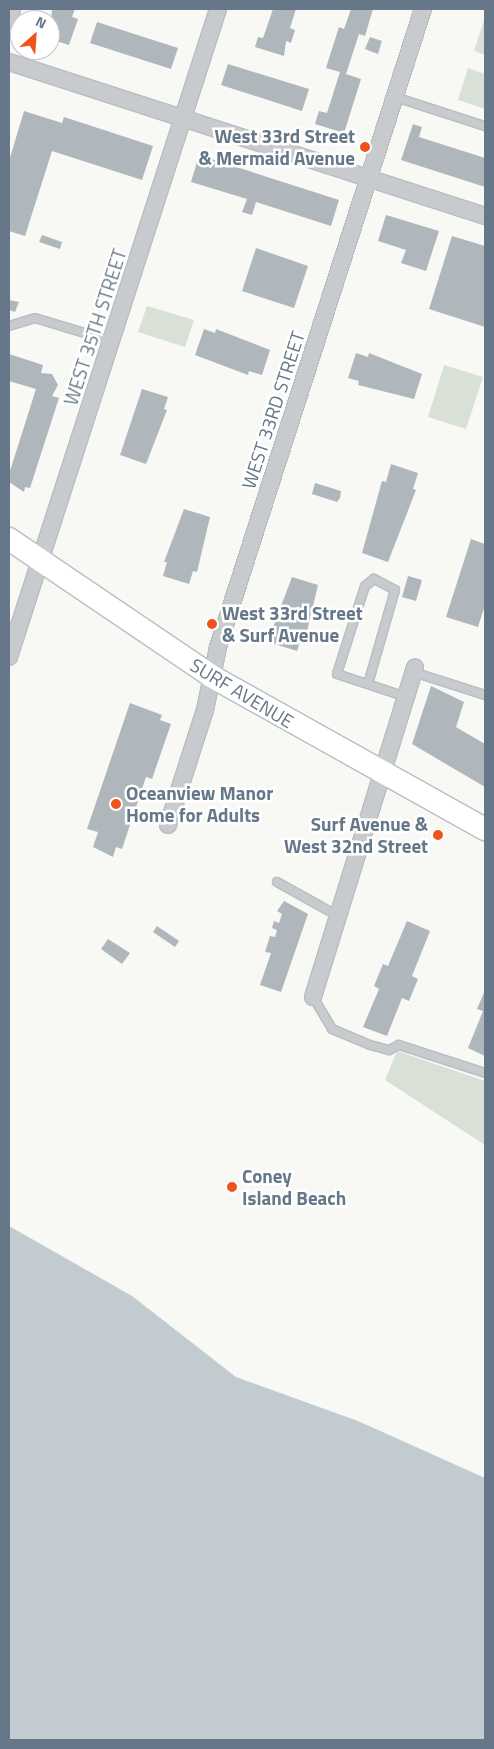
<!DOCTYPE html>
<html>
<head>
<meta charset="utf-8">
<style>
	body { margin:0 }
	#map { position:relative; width:494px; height:1749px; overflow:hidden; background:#f8f8f5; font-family:"Titillium Web",sans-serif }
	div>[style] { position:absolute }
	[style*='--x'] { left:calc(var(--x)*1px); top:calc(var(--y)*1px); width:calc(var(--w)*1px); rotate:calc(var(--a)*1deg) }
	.green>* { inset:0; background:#d9e0d5 }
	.water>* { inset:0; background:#c1cbd0 }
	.building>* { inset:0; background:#afb7bd }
	.roads { filter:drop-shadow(1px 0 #b9bec3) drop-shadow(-1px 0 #b9bec3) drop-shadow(0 1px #b9bec3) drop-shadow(0 -1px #b9bec3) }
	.service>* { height:8px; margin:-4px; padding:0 4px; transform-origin:4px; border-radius:4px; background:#c7cbce }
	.minor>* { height:16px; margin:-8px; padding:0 8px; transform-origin:8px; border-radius:8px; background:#c7cbce }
	.secondary>* { height:22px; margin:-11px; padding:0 11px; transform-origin:11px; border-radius:11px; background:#fff }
	.dots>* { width:14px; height:14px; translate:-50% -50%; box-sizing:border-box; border:2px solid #fff; border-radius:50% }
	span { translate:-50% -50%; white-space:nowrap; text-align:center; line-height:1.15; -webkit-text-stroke:5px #fff; paint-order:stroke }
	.poi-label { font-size:19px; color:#657788; font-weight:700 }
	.right { translate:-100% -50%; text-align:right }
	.left { translate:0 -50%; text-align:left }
	.street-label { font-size:19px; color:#657788 }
	.frame { position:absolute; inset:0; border:10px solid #657788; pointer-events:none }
	.north { position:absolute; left:10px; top:10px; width:50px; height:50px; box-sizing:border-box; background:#fff; border:1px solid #c1c9cf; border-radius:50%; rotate:26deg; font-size:14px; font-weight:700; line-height:20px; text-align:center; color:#657788 }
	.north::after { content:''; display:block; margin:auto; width:18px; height:22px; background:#ee531e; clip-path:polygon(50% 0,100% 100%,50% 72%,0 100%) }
</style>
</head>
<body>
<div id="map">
	<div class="green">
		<div style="clip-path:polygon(484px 20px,485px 21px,485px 55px,474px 51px)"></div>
		<div style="clip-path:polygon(468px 68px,485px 74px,485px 109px,458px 100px)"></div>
		<div style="clip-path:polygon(147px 306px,194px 320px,185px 347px,138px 332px)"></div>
		<div style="clip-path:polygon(444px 365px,483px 377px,466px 429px,428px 417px)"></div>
		<div style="clip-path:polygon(397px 1051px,485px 1081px,485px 1145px,385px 1080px)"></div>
	</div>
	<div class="water">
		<div style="clip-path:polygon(9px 1226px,132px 1296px,236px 1377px,358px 1421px,485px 1478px,485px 1740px,9px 1740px)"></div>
	</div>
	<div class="building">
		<div style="clip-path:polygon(52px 9px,75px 9px,72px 17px,78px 19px,69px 45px,50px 39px)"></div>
		<div style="clip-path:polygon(273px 9px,296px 9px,290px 28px,295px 30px,291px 43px,286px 41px,284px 56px,255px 47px,258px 37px,263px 38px)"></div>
		<div style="clip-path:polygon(351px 9px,373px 9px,365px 36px,359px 34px,346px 74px,361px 79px,344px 133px,315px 124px,319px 111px,327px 113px,340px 72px,326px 68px,339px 27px,344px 29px)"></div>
		<div style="clip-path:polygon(97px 22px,178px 48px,171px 69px,90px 43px)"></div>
		<div style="clip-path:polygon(370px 37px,382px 41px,378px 54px,365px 49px)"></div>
		<div style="clip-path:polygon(228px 64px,309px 89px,302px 111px,221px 85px)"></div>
		<div style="clip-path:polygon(24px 111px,62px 123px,64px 117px,153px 146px,142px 180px,52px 151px,25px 236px,9px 231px,9px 161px)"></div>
		<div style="clip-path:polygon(413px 124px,422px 127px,419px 137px,485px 158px,485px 187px,401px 160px)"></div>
		<div style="clip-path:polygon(199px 155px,339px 200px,331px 226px,256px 202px,252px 215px,242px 212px,247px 199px,191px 182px)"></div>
		<div style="clip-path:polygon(386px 215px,439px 231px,426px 271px,401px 263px,406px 250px,378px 241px)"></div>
		<div style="clip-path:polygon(42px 235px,62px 242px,60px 249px,39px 242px)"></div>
		<div style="clip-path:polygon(452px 236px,485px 246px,485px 327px,429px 309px)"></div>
		<div style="clip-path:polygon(256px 248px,308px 266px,294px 308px,242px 291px)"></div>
		<div style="clip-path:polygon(9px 300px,19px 302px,15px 312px,9px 310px)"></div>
		<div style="clip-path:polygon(204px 329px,215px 333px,216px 329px,270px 350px,262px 375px,249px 371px,248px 375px,195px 355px)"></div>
		<div style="clip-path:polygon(356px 353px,368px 357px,369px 353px,422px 374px,414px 399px,358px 385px,359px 381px,348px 378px)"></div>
		<div style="clip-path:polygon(9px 354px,43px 365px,41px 373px,52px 374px,58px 385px,52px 396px,59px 398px,30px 488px,25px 487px,24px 492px,9px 482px,9px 474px,36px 389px,9px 381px)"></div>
		<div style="clip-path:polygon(142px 389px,168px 397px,164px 409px,167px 410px,146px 464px,120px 455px)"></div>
		<div style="clip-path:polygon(391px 464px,418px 473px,413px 489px,416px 490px,388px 562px,362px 553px,382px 481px,386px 482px)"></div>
		<div style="clip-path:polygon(315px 483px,341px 491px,340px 498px,337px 502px,312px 494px)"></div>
		<div style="clip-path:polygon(184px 509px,210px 517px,197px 572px,193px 571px,189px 584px,163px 576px,167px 562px,164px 562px)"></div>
		<div style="clip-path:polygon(471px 539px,485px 544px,485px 605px,478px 627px,446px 617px)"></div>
		<div style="clip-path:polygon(408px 576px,422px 580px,416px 601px,402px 597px)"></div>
		<div style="clip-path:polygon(292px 577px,318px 585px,305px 640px,301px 639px,297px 651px,271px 643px,272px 630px)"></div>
		<div style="clip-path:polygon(431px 686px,464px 702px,456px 727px,485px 744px,485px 787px,412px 744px)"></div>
		<div style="clip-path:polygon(130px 703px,162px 715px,160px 720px,171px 724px,152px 779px,146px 777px,122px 849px,116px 847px,113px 857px,93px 847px,98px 832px,87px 829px)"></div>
		<div style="clip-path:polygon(284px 901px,308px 914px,281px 992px,260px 985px,271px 953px,265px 952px,270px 936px,275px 937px,277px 930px,272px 928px,274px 921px,279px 923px,282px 914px,277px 911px)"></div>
		<div style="clip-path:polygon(407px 921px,430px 931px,412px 976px,418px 979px,409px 1001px,402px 998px,387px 1036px,363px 1027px,379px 989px,374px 986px,383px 964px,388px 966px)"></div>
		<div style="clip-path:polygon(157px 926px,179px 941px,175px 947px,153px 932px)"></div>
		<div style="clip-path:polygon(108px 939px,130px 953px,122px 964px,101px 949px)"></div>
		<div style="clip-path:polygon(485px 990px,485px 1056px,468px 1048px,483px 1011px,477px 1009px)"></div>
	</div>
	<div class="roads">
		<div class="service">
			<div style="--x:395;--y:97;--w:95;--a:17.9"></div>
			<div style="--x:9;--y:326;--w:27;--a:-17"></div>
			<div style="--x:35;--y:318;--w:79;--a:16.8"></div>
			<div style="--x:413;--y:672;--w:76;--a:17.7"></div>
			<div style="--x:368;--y:684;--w:98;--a:-74"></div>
			<div style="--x:395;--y:590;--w:24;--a:-152"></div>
			<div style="--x:374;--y:579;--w:11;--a:142"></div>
			<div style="--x:365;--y:586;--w:92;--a:107.7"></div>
			<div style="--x:337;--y:674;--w:73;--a:18.4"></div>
			<div style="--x:277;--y:882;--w:70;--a:29.1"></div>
			<div style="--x:313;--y:997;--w:37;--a:59"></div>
			<div style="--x:332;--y:1029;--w:41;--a:22.8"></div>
			<div style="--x:370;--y:1045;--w:20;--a:15"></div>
			<div style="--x:389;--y:1050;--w:11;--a:-27"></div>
			<div style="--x:399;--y:1045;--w:90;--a:18"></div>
		</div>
		<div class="minor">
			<div style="--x:9;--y:20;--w:11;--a:-75"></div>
			<div style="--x:9;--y:62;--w:500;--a:17.93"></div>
			<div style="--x:9;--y:657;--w:681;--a:-72.12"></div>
			<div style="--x:168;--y:825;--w:121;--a:-72.2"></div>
			<div style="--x:205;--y:710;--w:64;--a:-78.3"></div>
			<div style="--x:218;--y:647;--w:670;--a:-72.19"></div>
			<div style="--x:313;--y:997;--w:345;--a:-72.8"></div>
		</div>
		<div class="secondary">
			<div style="--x:9;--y:539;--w:244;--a:34.1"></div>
			<div style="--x:211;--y:676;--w:314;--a:29.2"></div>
		</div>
	</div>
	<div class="dots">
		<div style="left:365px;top:147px;background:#ee531e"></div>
		<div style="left:212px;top:624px;background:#ee531e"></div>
		<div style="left:116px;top:804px;background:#ee531e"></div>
		<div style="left:438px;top:835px;background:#ee531e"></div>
		<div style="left:232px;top:1187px;background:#ee531e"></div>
	</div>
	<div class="poi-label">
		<span class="right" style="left:355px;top:147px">West 33rd Street<br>&amp; Mermaid Avenue</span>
		<span class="left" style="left:222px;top:624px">West 33rd Street<br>&amp; Surf Avenue</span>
		<span class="left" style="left:126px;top:804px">Oceanview Manor<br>Home for Adults</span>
		<span class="right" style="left:428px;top:835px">Surf Avenue &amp;<br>West 32nd Street</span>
		<span class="left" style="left:242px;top:1187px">Coney<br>Island Beach</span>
	</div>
	<div class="street-label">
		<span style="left:95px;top:327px;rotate:-72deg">WEST 35TH STREET</span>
		<span style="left:273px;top:410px;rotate:-72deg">WEST 33RD STREET</span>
		<span style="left:242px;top:693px;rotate:31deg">SURF AVENUE</span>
	</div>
	<div class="frame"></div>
	<div class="north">N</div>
</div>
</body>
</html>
